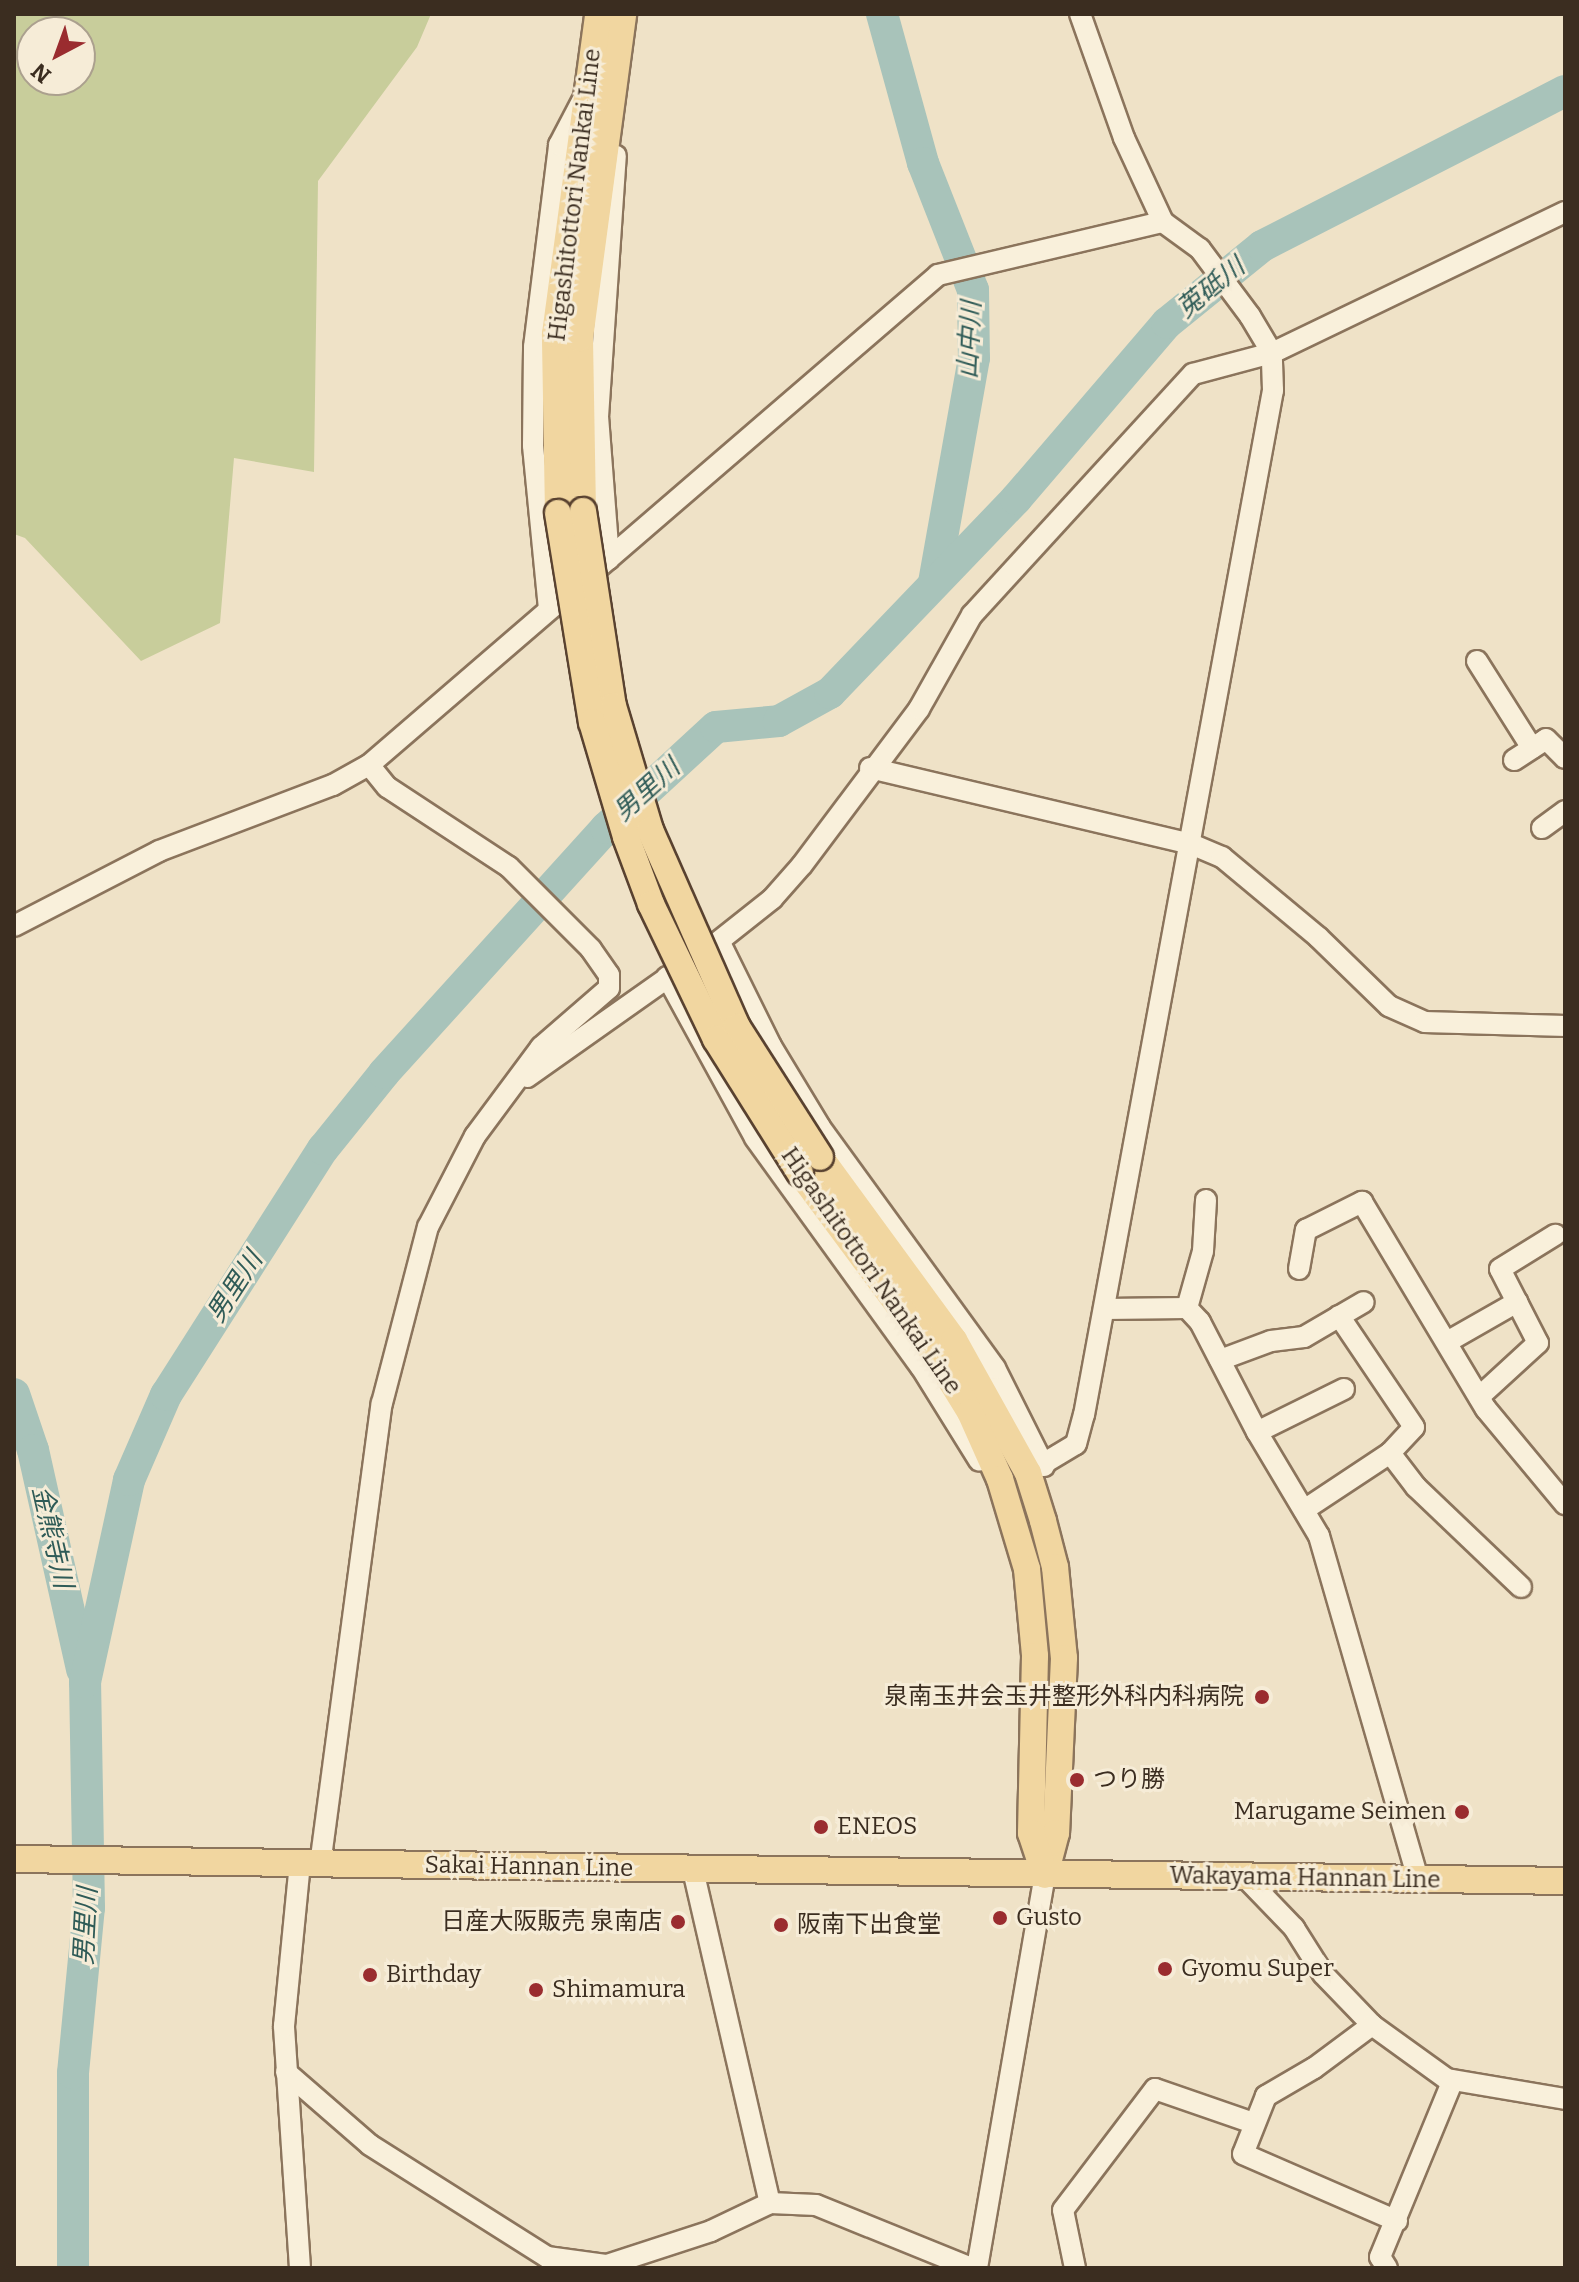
<!DOCTYPE html>
<html>
<head>
<meta charset="utf-8">
<style>
	body { margin:0 }
	#map { position:relative; width:1579px; height:2282px; overflow:hidden; background:#efe2c7; font-family:Bitter,"Noto Sans JP",serif }
	div>[style] { position:absolute }
	[style*='--x'] { left:calc(var(--x)*1px); top:calc(var(--y)*1px); width:calc(var(--w)*1px); rotate:calc(var(--a)*1deg) }
	.green>* { inset:0; background:#c8cd9b }
	.river>* { height:32px; margin:-16px; padding:0 16px; transform-origin:16px; border-radius:16px; background:#a8c3ba }
	.roads { filter:drop-shadow(2px 0 #8b745c) drop-shadow(-2px 0 #8b745c) drop-shadow(0 2px #8b745c) drop-shadow(0 -2px #8b745c) }
	.minor>* { height:20px; margin:-10px; padding:0 10px; transform-origin:10px; border-radius:10px; background:#f9f0db }
	.major>* { height:26px; margin:-13px; padding:0 13px; transform-origin:13px; border-radius:13px; background:#f1d6a0 }
	.bridges { filter:drop-shadow(2px 0 #594230) drop-shadow(-2px 0 #594230) drop-shadow(0 2px #594230) drop-shadow(0 -2px #594230) }
	.major-bridge>* { height:26px; margin:-13px; padding:0 13px; transform-origin:13px; border-radius:13px; background:#f1d6a0 }
	.dots>* { width:22px; height:22px; translate:-50% -50%; box-sizing:border-box; border:4px solid #f6ecd7; border-radius:50% }
	span { translate:-50% -50%; white-space:nowrap; text-align:center; line-height:1.15; -webkit-text-stroke:6px #f6ecd7; paint-order:stroke }
	.street-label { font-size:24px; color:#3b2d20 }
	.poi-label { font-size:24px; color:#3b2d20 }
	.right { translate:-100% -50%; text-align:right }
	.left { translate:0 -50%; text-align:left }
	.water-label { font-size:26px; color:#2f5b57; font-style:italic }
	.frame { position:absolute; inset:0; border:16px solid #3b2d20; pointer-events:none }
	.north { position:absolute; left:16px; top:16px; width:80px; height:80px; box-sizing:border-box; background:#f6ecd7; border:2px solid #aba08e; border-radius:50%; rotate:221deg; font-size:22px; font-weight:700; line-height:32px; text-align:center; color:#3b2d20 }
	.north::after { content:''; display:block; margin:auto; width:28px; height:36px; background:#9a2c2f; clip-path:polygon(50% 0,100% 100%,50% 72%,0 100%) }
</style>
</head>
<body>
<div id="map">
	<div class="green">
		<div style="clip-path:polygon(evenodd,14px 14px,431px 14px,417px 47px,318px 181px,314px 472px,234px 458px,220px 623px,141px 661px,25px 538px,14px 534px,14px 14px,32px 32px,80px 32px,80px 80px,32px 80px,32px 32px)"></div>
	</div>
	<div class="river">
		<div style="--x:882;--y:14;--w:155;--a:74.6"></div>
		<div style="--x:923;--y:163;--w:136;--a:68.5"></div>
		<div style="--x:973;--y:290;--w:68;--a:89.2"></div>
		<div style="--x:974;--y:358;--w:229;--a:100.1"></div>
		<div style="--x:14;--y:1394;--w:59;--a:71.3"></div>
		<div style="--x:33;--y:1450;--w:225;--a:77.4"></div>
		<div style="--x:73;--y:2268;--w:195;--a:-90"></div>
		<div style="--x:73;--y:2073;--w:166;--a:-84.5"></div>
		<div style="--x:89;--y:1908;--w:226;--a:-91"></div>
		<div style="--x:85;--y:1682;--w:207;--a:-77.7"></div>
		<div style="--x:129;--y:1480;--w:93;--a:-66.5"></div>
		<div style="--x:166;--y:1395;--w:292;--a:-57.5"></div>
		<div style="--x:323;--y:1149;--w:97;--a:-51.2"></div>
		<div style="--x:384;--y:1073;--w:331;--a:-47.8"></div>
		<div style="--x:606;--y:828;--w:149;--a:-42.6"></div>
		<div style="--x:716;--y:727;--w:63;--a:-5.4"></div>
		<div style="--x:779;--y:721;--w:58;--a:-28.8"></div>
		<div style="--x:830;--y:693;--w:269;--a:-46.2"></div>
		<div style="--x:1016;--y:499;--w:232;--a:-49.4"></div>
		<div style="--x:1167;--y:323;--w:122;--a:-39"></div>
		<div style="--x:1262;--y:246;--w:340;--a:-27.1"></div>
	</div>
	<div class="roads">
		<div class="minor">
			<div style="--x:609;--y:559;--w:142;--a:-94.4"></div>
			<div style="--x:598;--y:417;--w:262;--a:-86.1"></div>
			<div style="--x:549;--y:609;--w:165;--a:-95.6"></div>
			<div style="--x:533;--y:445;--w:98;--a:-89.4"></div>
			<div style="--x:534;--y:347;--w:204;--a:-82.9"></div>
			<div style="--x:559;--y:145;--w:50;--a:-62.4"></div>
			<div style="--x:1477;--y:661;--w:103;--a:57.7"></div>
			<div style="--x:1514;--y:760;--w:38;--a:-33"></div>
			<div style="--x:1546;--y:739;--w:27;--a:45"></div>
			<div style="--x:870;--y:768;--w:330;--a:13.3"></div>
			<div style="--x:1191;--y:844;--w:34;--a:23"></div>
			<div style="--x:1222;--y:857;--w:125;--a:39.8"></div>
			<div style="--x:1318;--y:937;--w:99;--a:44.2"></div>
			<div style="--x:1389;--y:1006;--w:39;--a:24"></div>
			<div style="--x:1425;--y:1022;--w:140;--a:1.6"></div>
			<div style="--x:1542;--y:828;--w:29;--a:-36"></div>
			<div style="--x:14;--y:926;--w:163;--a:-27.3"></div>
			<div style="--x:159;--y:851;--w:186;--a:-20.8"></div>
			<div style="--x:333;--y:785;--w:41;--a:-29.1"></div>
			<div style="--x:369;--y:765;--w:751;--a:-40.73"></div>
			<div style="--x:938;--y:275;--w:231;--a:-13.3"></div>
			<div style="--x:667;--y:977;--w:183;--a:61.3"></div>
			<div style="--x:755;--y:1138;--w:283;--a:54.1"></div>
			<div style="--x:921;--y:1367;--w:110;--a:58.1"></div>
			<div style="--x:527;--y:1077;--w:184;--a:-35.2"></div>
			<div style="--x:1299;--y:1269;--w:40;--a:-80"></div>
			<div style="--x:1306;--y:1230;--w:63;--a:-26.6"></div>
			<div style="--x:1362;--y:1202;--w:241;--a:59.1"></div>
			<div style="--x:1486;--y:1409;--w:124;--a:50.3"></div>
			<div style="--x:1187;--y:1308;--w:59;--a:-74.3"></div>
			<div style="--x:1203;--y:1251;--w:51;--a:-86.6"></div>
			<div style="--x:1105;--y:1309;--w:82;--a:-0.7"></div>
			<div style="--x:1187;--y:1308;--w:19;--a:47"></div>
			<div style="--x:1200;--y:1322;--w:124;--a:62.6"></div>
			<div style="--x:1257;--y:1432;--w:121;--a:59.2"></div>
			<div style="--x:1319;--y:1536;--w:357;--a:73.9"></div>
			<div style="--x:1447;--y:1342;--w:81;--a:-29.7"></div>
			<div style="--x:1220;--y:1360;--w:54;--a:-20.4"></div>
			<div style="--x:1271;--y:1341;--w:33;--a:-7"></div>
			<div style="--x:1304;--y:1337;--w:69;--a:-30.3"></div>
			<div style="--x:1479;--y:1397;--w:80;--a:-42.5"></div>
			<div style="--x:1538;--y:1343;--w:83;--a:-117.2"></div>
			<div style="--x:1500;--y:1269;--w:65;--a:-31.7"></div>
			<div style="--x:1257;--y:1432;--w:97;--a:-26.3"></div>
			<div style="--x:1390;--y:1453;--w:43;--a:52.6"></div>
			<div style="--x:1416;--y:1487;--w:145;--a:43.6"></div>
			<div style="--x:1044;--y:1466;--w:110;--a:-116.6"></div>
			<div style="--x:995;--y:1368;--w:298;--a:-126"></div>
			<div style="--x:820;--y:1127;--w:95;--a:-121.2"></div>
			<div style="--x:771;--y:1046;--w:117;--a:-116.3"></div>
			<div style="--x:719;--y:941;--w:68;--a:-38.4"></div>
			<div style="--x:772;--y:899;--w:45;--a:-48.6"></div>
			<div style="--x:802;--y:865;--w:195;--a:-53.1"></div>
			<div style="--x:919;--y:709;--w:108;--a:-60.6"></div>
			<div style="--x:972;--y:615;--w:327;--a:-47.5"></div>
			<div style="--x:1193;--y:374;--w:82;--a:-14.9"></div>
			<div style="--x:1272;--y:353;--w:325;--a:-25.7"></div>
			<div style="--x:1031;--y:1471;--w:52;--a:-31"></div>
			<div style="--x:1076;--y:1444;--w:30;--a:-75"></div>
			<div style="--x:1084;--y:1415;--w:1042;--a:-79.55"></div>
			<div style="--x:1273;--y:390;--w:37;--a:-92"></div>
			<div style="--x:1272;--y:353;--w:43;--a:-120.7"></div>
			<div style="--x:1250;--y:316;--w:84;--a:-126.7"></div>
			<div style="--x:1200;--y:249;--w:46;--a:-143.9"></div>
			<div style="--x:1163;--y:222;--w:93;--a:-114.9"></div>
			<div style="--x:1124;--y:138;--w:132;--a:-109.5"></div>
			<div style="--x:1304;--y:1510;--w:103;--a:-33.5"></div>
			<div style="--x:1390;--y:1453;--w:35;--a:-47"></div>
			<div style="--x:1414;--y:1427;--w:134;--a:-124"></div>
			<div style="--x:320;--y:1865;--w:466;--a:-82.4"></div>
			<div style="--x:382;--y:1403;--w:182;--a:-75.4"></div>
			<div style="--x:428;--y:1227;--w:102;--a:-62.7"></div>
			<div style="--x:475;--y:1136;--w:111;--a:-53.4"></div>
			<div style="--x:541;--y:1047;--w:90;--a:-40.9"></div>
			<div style="--x:609;--y:988;--w:13;--a:-90"></div>
			<div style="--x:609;--y:975;--w:32;--a:-125"></div>
			<div style="--x:591;--y:949;--w:116;--a:-135"></div>
			<div style="--x:509;--y:867;--w:146;--a:-146.7"></div>
			<div style="--x:387;--y:787;--w:28;--a:-129"></div>
			<div style="--x:693;--y:1870;--w:342;--a:77"></div>
			<div style="--x:1245;--y:1877;--w:71;--a:46.1"></div>
			<div style="--x:1294;--y:1928;--w:54;--a:57.8"></div>
			<div style="--x:1323;--y:1974;--w:71;--a:46.1"></div>
			<div style="--x:1372;--y:2025;--w:92;--a:35.8"></div>
			<div style="--x:1447;--y:2079;--w:120;--a:9.6"></div>
			<div style="--x:1372;--y:2025;--w:72;--a:143.4"></div>
			<div style="--x:1314;--y:2068;--w:56;--a:149.7"></div>
			<div style="--x:1266;--y:2096;--w:62;--a:111.6"></div>
			<div style="--x:1243;--y:2154;--w:168;--a:23.5"></div>
			<div style="--x:286;--y:2072;--w:111;--a:41"></div>
			<div style="--x:370;--y:2145;--w:209;--a:32.3"></div>
			<div style="--x:547;--y:2257;--w:61;--a:7.6"></div>
			<div style="--x:607;--y:2265;--w:109;--a:-18.1"></div>
			<div style="--x:711;--y:2231;--w:65;--a:-25.4"></div>
			<div style="--x:770;--y:2203;--w:46;--a:2.5"></div>
			<div style="--x:816;--y:2205;--w:167;--a:22.1"></div>
			<div style="--x:300;--y:2268;--w:243;--a:-93.8"></div>
			<div style="--x:284;--y:2026;--w:163;--a:-84.4"></div>
			<div style="--x:977;--y:2268;--w:399;--a:-80.2"></div>
			<div style="--x:1075;--y:2268;--w:59;--a:-101.7"></div>
			<div style="--x:1063;--y:2210;--w:152;--a:-52.8"></div>
			<div style="--x:1155;--y:2089;--w:104;--a:19.1"></div>
			<div style="--x:1387;--y:2268;--w:13;--a:-122"></div>
			<div style="--x:1380;--y:2257;--w:191;--a:-67.6"></div>
		</div>
		<div class="major">
			<div style="--x:583;--y:511;--w:173;--a:-91"></div>
			<div style="--x:580;--y:338;--w:327;--a:-82.4"></div>
			<div style="--x:558;--y:513;--w:179;--a:-91"></div>
			<div style="--x:555;--y:334;--w:323;--a:-82.3"></div>
			<div style="--x:820;--y:1157;--w:227;--a:53.8"></div>
			<div style="--x:954;--y:1340;--w:152;--a:60.9"></div>
			<div style="--x:1028;--y:1473;--w:50;--a:72.6"></div>
			<div style="--x:1043;--y:1521;--w:48;--a:75.4"></div>
			<div style="--x:1055;--y:1567;--w:91;--a:84.4"></div>
			<div style="--x:1064;--y:1658;--w:175;--a:92.6"></div>
			<div style="--x:1056;--y:1833;--w:43;--a:104.7"></div>
			<div style="--x:800;--y:1173;--w:223;--a:53.4"></div>
			<div style="--x:933;--y:1352;--w:70;--a:58.3"></div>
			<div style="--x:970;--y:1412;--w:73;--a:65.9"></div>
			<div style="--x:1000;--y:1479;--w:94;--a:73.3"></div>
			<div style="--x:1027;--y:1569;--w:87;--a:84.7"></div>
			<div style="--x:1035;--y:1656;--w:177;--a:91.3"></div>
			<div style="--x:1031;--y:1833;--w:44;--a:71.6"></div>
			<div style="--x:14;--y:1859;--w:1551;--a:0.81"></div>
		</div>
	</div>
	<div class="bridges">
		<div class="major-bridge">
			<div style="--x:583;--y:511;--w:197;--a:81.3"></div>
			<div style="--x:613;--y:706;--w:129;--a:73.4"></div>
			<div style="--x:650;--y:830;--w:215;--a:66.2"></div>
			<div style="--x:737;--y:1027;--w:154;--a:57.4"></div>
			<div style="--x:558;--y:513;--w:212;--a:80.8"></div>
			<div style="--x:592;--y:722;--w:120;--a:73.5"></div>
			<div style="--x:626;--y:837;--w:72;--a:69.5"></div>
			<div style="--x:651;--y:904;--w:150;--a:64.3"></div>
			<div style="--x:716;--y:1039;--w:158;--a:57.9"></div>
		</div>
	</div>
	<div class="dots">
		<div style="left:1262px;top:1697px;background:#9a2c2f"></div>
		<div style="left:1077px;top:1780px;background:#9a2c2f"></div>
		<div style="left:1462px;top:1812px;background:#9a2c2f"></div>
		<div style="left:821px;top:1827px;background:#9a2c2f"></div>
		<div style="left:1000px;top:1918px;background:#9a2c2f"></div>
		<div style="left:678px;top:1922px;background:#9a2c2f"></div>
		<div style="left:781px;top:1925px;background:#9a2c2f"></div>
		<div style="left:1165px;top:1969px;background:#9a2c2f"></div>
		<div style="left:370px;top:1975px;background:#9a2c2f"></div>
		<div style="left:536px;top:1990px;background:#9a2c2f"></div>
	</div>
	<div class="street-label">
		<span style="left:575px;top:195px;rotate:-83deg">Higashitottori Nankai Line</span>
		<span style="left:871px;top:1271px;rotate:55deg">Higashitottori Nankai Line</span>
		<span style="left:529px;top:1867px;rotate:1deg">Sakai Hannan Line</span>
		<span style="left:1305px;top:1878px;rotate:1deg">Wakayama Hannan Line</span>
	</div>
	<div class="poi-label">
		<span class="right" style="left:1244px;top:1697px">泉南玉井会玉井整形外科内科病院</span>
		<span class="left" style="left:1093px;top:1780px">つり勝</span>
		<span class="right" style="left:1446px;top:1812px">Marugame Seimen</span>
		<span class="left" style="left:837px;top:1827px">ENEOS</span>
		<span class="left" style="left:1016px;top:1918px">Gusto</span>
		<span class="right" style="left:662px;top:1922px">日産大阪販売 泉南店</span>
		<span class="left" style="left:797px;top:1925px">阪南下出食堂</span>
		<span class="left" style="left:1181px;top:1969px">Gyomu Super</span>
		<span class="left" style="left:386px;top:1975px">Birthday</span>
		<span class="left" style="left:552px;top:1990px">Shimamura</span>
	</div>
	<div class="water-label">
		<span style="left:1211px;top:288px;rotate:-39deg">莵砥川</span>
		<span style="left:970px;top:340px;rotate:-87deg">山中川</span>
		<span style="left:647px;top:790px;rotate:-42deg">男里川</span>
		<span style="left:235px;top:1287px;rotate:-57deg">男里川</span>
		<span style="left:52px;top:1537px;rotate:77deg">金熊寺川</span>
		<span style="left:86px;top:1926px;rotate:-87deg">男里川</span>
	</div>
	<div class="frame"></div>
	<div class="north">N</div>
</div>
</body>
</html>
